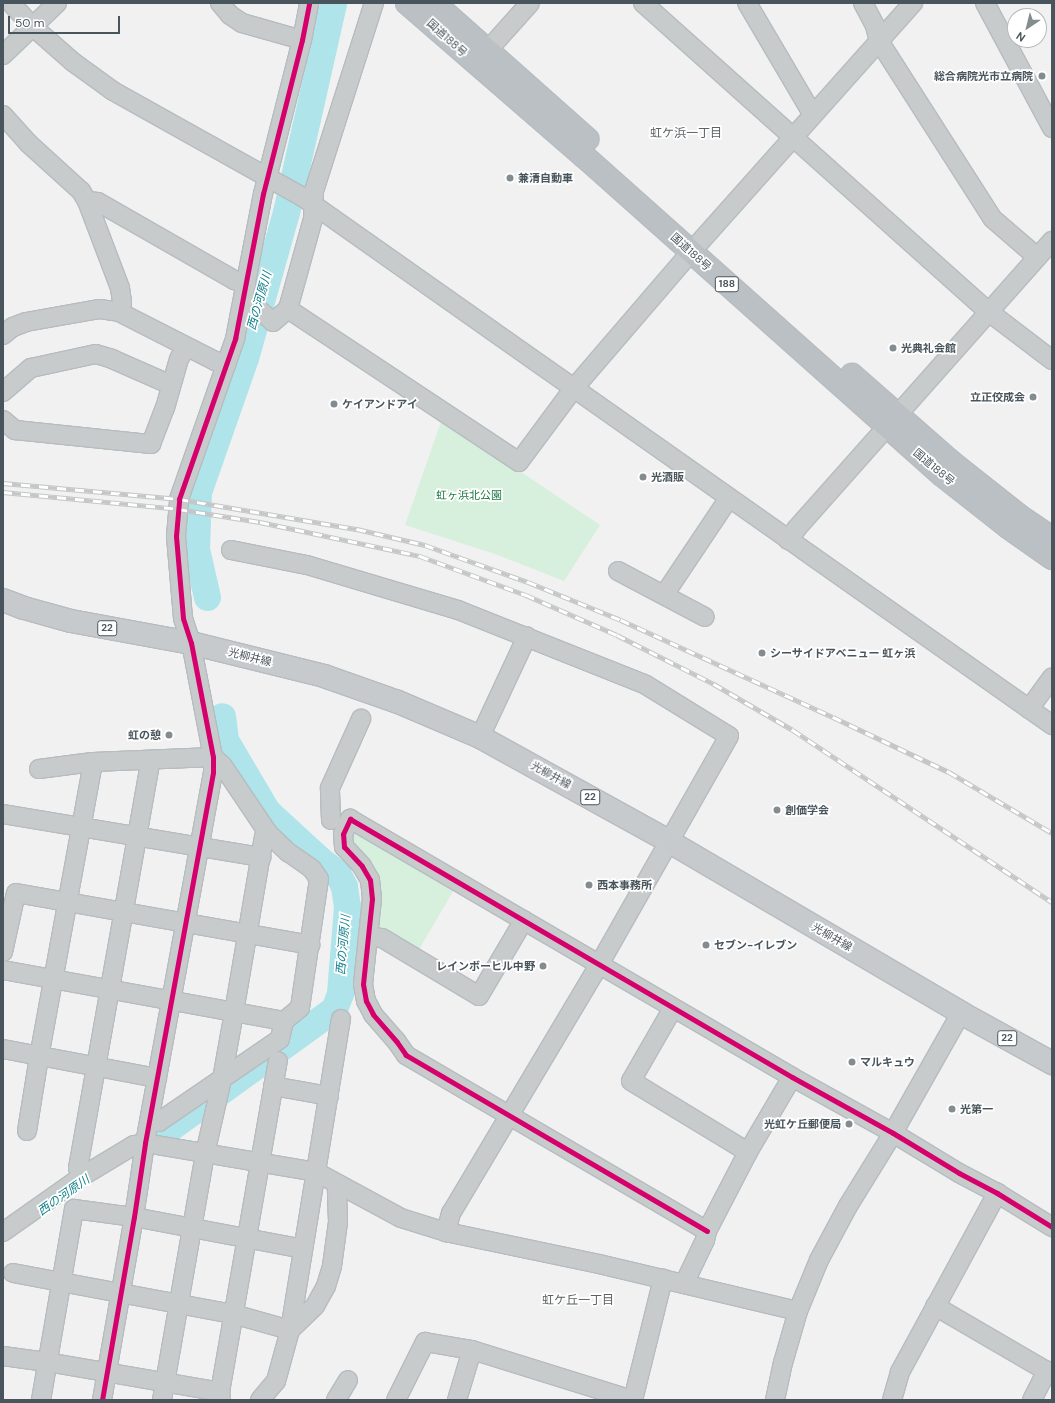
<!DOCTYPE html>
<html>
<head>
<meta charset="utf-8">
<style>
	body { margin:0 }
	#map { position:relative; width:1055px; height:1403px; overflow:hidden; background:#f1f1f1; font-family:"DM Sans","Noto Sans JP",sans-serif }
	div>[style] { position:absolute }
	[style*='--x'] { left:calc(var(--x)*1px); top:calc(var(--y)*1px); width:calc(var(--w)*1px); rotate:calc(var(--a)*1deg) }
	.green>* { inset:0; background:#d7efdd }
	.river>* { height:27px; margin:-13.5px; padding:0 13.5px; transform-origin:13.5px; border-radius:13.5px; background:#aee4ea }
	.roads { filter:drop-shadow(1px 0 #b6bcc0) drop-shadow(-1px 0 #b6bcc0) drop-shadow(0 1px #b6bcc0) drop-shadow(0 -1px #b6bcc0) }
	.minor>* { height:18px; margin:-9px; padding:0 9px; transform-origin:9px; border-radius:9px; background:#c8cbcc }
	.major>* { height:22px; margin:-11px; padding:0 11px; transform-origin:11px; border-radius:11px; background:#c6cacc }
	.highway>* { height:22px; margin:-11px; padding:0 11px; transform-origin:11px; border-radius:11px; background:#bbc0c4 }
	.rail>* { height:4.5px; margin-top:-2.25px; transform-origin:0; background:repeating-linear-gradient(90deg,#fff 0 9px,#c4c6c7 0 18px); box-sizing:border-box; border-block:1px solid #c4c6c7 }
	.cycleway>* { height:5px; margin:-2.5px; padding:0 2.5px; transform-origin:2.5px; border-radius:2.5px; background:#d6006c }
	.dots>* { width:11px; height:11px; translate:-50% -50%; box-sizing:border-box; border:2px solid #fff; border-radius:50% }
	span { translate:-50% -50%; white-space:nowrap; text-align:center; line-height:1.15; -webkit-text-stroke:3.5px #fff; paint-order:stroke }
	.shield-label span { padding:1px 3px; background:#fff; border:1px solid; border-radius:3px; -webkit-text-stroke-width:0 }
	.shield-label { font-size:10px; color:#49555c; font-weight:700 }
	.street-label { font-size:11px; color:#49555c }
	.poi-label { font-size:11px; color:#49555c; font-weight:700 }
	.right { translate:-100% -50%; text-align:right }
	.left { translate:0 -50%; text-align:left }
	.park-label { font-size:11px; color:#1d7a41 }
	.neighbourhood-label { font-size:12px; color:#5c6164 }
	.water-label { font-size:12px; color:#14818c; font-style:italic }
	.frame { position:absolute; inset:0; border:4px solid #49555c; pointer-events:none }
	.north { position:absolute; left:1007px; top:8px; width:40px; height:40px; box-sizing:border-box; background:#fff; border:1px solid #b6bbbe; border-radius:50%; rotate:215deg; font-size:11px; font-weight:700; line-height:16px; text-align:center; color:#49555c }
	.north::after { content:''; display:block; margin:auto; width:14px; height:18px; background:#848c90; clip-path:polygon(50% 0,100% 100%,50% 72%,0 100%) }
	.scale { position:absolute; left:8px; top:16px; width:112px; height:18px; box-sizing:border-box; border:2px solid #49555c; border-top:0; padding-left:5px; font-size:12px; line-height:14px; white-space:nowrap; color:#49555c; -webkit-text-stroke:3px #fff; paint-order:stroke }
</style>
</head>
<body>
<div id="map">
	<div class="green">
		<div style="clip-path:polygon(442px 419px,600px 525px,564px 581px,495px 554px,405px 525px)"></div>
		<div style="clip-path:polygon(360px 831px,455px 888px,417px 953px,376px 930px,378px 894px,348px 841px,351px 834px)"></div>
	</div>
	<div class="river">
		<div style="--x:207;--y:597;--w:49;--a:-102.9"></div>
		<div style="--x:196;--y:549;--w:57;--a:-88"></div>
		<div style="--x:198;--y:492;--w:142;--a:-70.7"></div>
		<div style="--x:245;--y:358;--w:152;--a:-74.3"></div>
		<div style="--x:286;--y:212;--w:214;--a:-77.3"></div>
		<div style="--x:164;--y:1132;--w:210;--a:-35.9"></div>
		<div style="--x:334;--y:1009;--w:17;--a:-69"></div>
		<div style="--x:340;--y:993;--w:87;--a:-85.4"></div>
		<div style="--x:347;--y:906;--w:20;--a:-99"></div>
		<div style="--x:344;--y:886;--w:15;--a:-118"></div>
		<div style="--x:337;--y:873;--w:23;--a:-142"></div>
		<div style="--x:319;--y:859;--w:71;--a:-137.3"></div>
		<div style="--x:267;--y:811;--w:82;--a:-120.6"></div>
		<div style="--x:225;--y:740;--w:24;--a:-97"></div>
	</div>
	<div class="roads">
		<div class="minor">
			<div style="--x:11;--y:3;--w:31;--a:48"></div>
			<div style="--x:32;--y:26;--w:55;--a:41.3"></div>
			<div style="--x:73;--y:62;--w:49;--a:35.9"></div>
			<div style="--x:113;--y:91;--w:215;--a:29.2"></div>
			<div style="--x:301;--y:196;--w:919;--a:35.16"></div>
			<div style="--x:220;--y:3;--w:16;--a:50"></div>
			<div style="--x:230;--y:15;--w:14;--a:34"></div>
			<div style="--x:242;--y:23;--w:62;--a:15.8"></div>
			<div style="--x:643;--y:3;--w:464;--a:41.8"></div>
			<div style="--x:989;--y:312;--w:79;--a:37.3"></div>
			<div style="--x:747;--y:3;--w:130;--a:59.5"></div>
			<div style="--x:863;--y:3;--w:26;--a:62"></div>
			<div style="--x:875;--y:26;--w:16;--a:75"></div>
			<div style="--x:879;--y:41;--w:211;--a:57.4"></div>
			<div style="--x:993;--y:219;--w:58;--a:40.8"></div>
			<div style="--x:985;--y:3;--w:142;--a:61.8"></div>
			<div style="--x:3;--y:55;--w:75;--a:-43.9"></div>
			<div style="--x:479;--y:60;--w:76;--a:-48.2"></div>
			<div style="--x:3;--y:115;--w:38;--a:48"></div>
			<div style="--x:28;--y:143;--w:72;--a:42.2"></div>
			<div style="--x:81;--y:191;--w:12;--a:59"></div>
			<div style="--x:87;--y:201;--w:93;--a:69.2"></div>
			<div style="--x:120;--y:288;--w:15;--a:82"></div>
			<div style="--x:122;--y:303;--w:9;--a:108"></div>
			<div style="--x:87;--y:201;--w:11;--a:5"></div>
			<div style="--x:98;--y:202;--w:157;--a:29.8"></div>
			<div style="--x:234;--y:280;--w:13;--a:18"></div>
			<div style="--x:243;--y:301;--w:11;--a:22"></div>
			<div style="--x:253;--y:305;--w:26;--a:40"></div>
			<div style="--x:273;--y:322;--w:20;--a:-41"></div>
			<div style="--x:288;--y:309;--w:93;--a:-74.5"></div>
			<div style="--x:313;--y:219;--w:28;--a:-88"></div>
			<div style="--x:314;--y:191;--w:197;--a:-72.3"></div>
			<div style="--x:288;--y:309;--w:277;--a:33.5"></div>
			<div style="--x:519;--y:462;--w:92;--a:-53.4"></div>
			<div style="--x:574;--y:388;--w:179;--a:-49.3"></div>
			<div style="--x:691;--y:252;--w:334;--a:-48.3"></div>
			<div style="--x:3;--y:335;--w:13;--a:-39"></div>
			<div style="--x:13;--y:327;--w:14;--a:-21"></div>
			<div style="--x:26;--y:322;--w:75;--a:-10"></div>
			<div style="--x:100;--y:309;--w:19;--a:9"></div>
			<div style="--x:119;--y:312;--w:108;--a:27"></div>
			<div style="--x:215;--y:361;--w:12;--a:9"></div>
			<div style="--x:3;--y:392;--w:37;--a:-41"></div>
			<div style="--x:31;--y:368;--w:66;--a:-12.2"></div>
			<div style="--x:96;--y:354;--w:17;--a:17"></div>
			<div style="--x:112;--y:359;--w:64;--a:23.8"></div>
			<div style="--x:3;--y:420;--w:16;--a:40"></div>
			<div style="--x:15;--y:430;--w:137;--a:5.9"></div>
			<div style="--x:151;--y:444;--w:39;--a:-69"></div>
			<div style="--x:165;--y:408;--w:51;--a:-74.1"></div>
			<div style="--x:179;--y:359;--w:14;--a:-60"></div>
			<div style="--x:788;--y:540;--w:15;--a:-53"></div>
			<div style="--x:797;--y:528;--w:384;--a:-48.4"></div>
			<div style="--x:231;--y:550;--w:77;--a:11.2"></div>
			<div style="--x:307;--y:565;--w:158;--a:16.6"></div>
			<div style="--x:458;--y:610;--w:202;--a:21.7"></div>
			<div style="--x:646;--y:685;--w:97;--a:31.6"></div>
			<div style="--x:729;--y:736;--w:263;--a:119.6"></div>
			<div style="--x:599;--y:965;--w:289;--a:120.8"></div>
			<div style="--x:451;--y:1213;--w:20;--a:105"></div>
			<div style="--x:618;--y:571;--w:98;--a:27.9"></div>
			<div style="--x:664;--y:595;--w:117;--a:-56.2"></div>
			<div style="--x:1029;--y:709;--w:39;--a:-54"></div>
			<div style="--x:480;--y:737;--w:111;--a:-65"></div>
			<div style="--x:39;--y:769;--w:54;--a:-7.4"></div>
			<div style="--x:93;--y:762;--w:120;--a:-2.4"></div>
			<div style="--x:213;--y:757;--w:13;--a:42"></div>
			<div style="--x:223;--y:766;--w:81;--a:56.1"></div>
			<div style="--x:268;--y:833;--w:28;--a:44"></div>
			<div style="--x:288;--y:852;--w:29;--a:35"></div>
			<div style="--x:312;--y:869;--w:12;--a:55"></div>
			<div style="--x:319;--y:879;--w:130;--a:98.4"></div>
			<div style="--x:300;--y:1008;--w:21;--a:141"></div>
			<div style="--x:3;--y:814;--w:262;--a:9.5"></div>
			<div style="--x:331;--y:820;--w:32;--a:-92"></div>
			<div style="--x:330;--y:788;--w:76;--a:-65.8"></div>
			<div style="--x:369;--y:936;--w:13;--a:9"></div>
			<div style="--x:382;--y:938;--w:113;--a:30.9"></div>
			<div style="--x:479;--y:996;--w:88;--a:-59.4"></div>
			<div style="--x:3;--y:952;--w:60;--a:-77.6"></div>
			<div style="--x:16;--y:893;--w:299;--a:10"></div>
			<div style="--x:3;--y:970;--w:286;--a:10.3"></div>
			<div style="--x:284;--y:1021;--w:18;--a:103"></div>
			<div style="--x:280;--y:1039;--w:147;--a:145.6"></div>
			<div style="--x:159;--y:1122;--w:10;--a:180"></div>
			<div style="--x:673;--y:1008;--w:84;--a:119.9"></div>
			<div style="--x:631;--y:1081;--w:137;--a:31.3"></div>
			<div style="--x:3;--y:1049;--w:157;--a:10.7"></div>
			<div style="--x:273;--y:1086;--w:57;--a:10.1"></div>
			<div style="--x:27;--y:1131;--w:75;--a:-80.8"></div>
			<div style="--x:39;--y:1057;--w:300;--a:-79.6"></div>
			<div style="--x:81;--y:1177;--w:9;--a:-108"></div>
			<div style="--x:78;--y:1168;--w:414;--a:-79.9"></div>
			<div style="--x:707;--y:1231;--w:349;--a:-149.7"></div>
			<div style="--x:406;--y:1055;--w:16;--a:-125"></div>
			<div style="--x:397;--y:1042;--w:37;--a:-131"></div>
			<div style="--x:373;--y:1014;--w:15;--a:-118"></div>
			<div style="--x:366;--y:1001;--w:17;--a:-100"></div>
			<div style="--x:363;--y:984;--w:85;--a:-84"></div>
			<div style="--x:372;--y:899;--w:19;--a:-96"></div>
			<div style="--x:370;--y:880;--w:16;--a:-120"></div>
			<div style="--x:362;--y:866;--w:26;--a:-133"></div>
			<div style="--x:344;--y:847;--w:13;--a:-94"></div>
			<div style="--x:343;--y:834;--w:17;--a:-65"></div>
			<div style="--x:350;--y:819;--w:512;--a:30.27"></div>
			<div style="--x:792;--y:1077;--w:115;--a:29"></div>
			<div style="--x:893;--y:1133;--w:77;--a:31.2"></div>
			<div style="--x:959;--y:1173;--w:43;--a:27.8"></div>
			<div style="--x:997;--y:1193;--w:65;--a:31.7"></div>
			<div style="--x:3;--y:1232;--w:95;--a:-35.2"></div>
			<div style="--x:81;--y:1177;--w:62;--a:-31.1"></div>
			<div style="--x:134;--y:1145;--w:11;--a:-10"></div>
			<div style="--x:145;--y:1143;--w:173;--a:9.6"></div>
			<div style="--x:316;--y:1172;--w:97;--a:28.4"></div>
			<div style="--x:401;--y:1218;--w:47;--a:17.3"></div>
			<div style="--x:446;--y:1232;--w:156;--a:11.8"></div>
			<div style="--x:599;--y:1264;--w:204;--a:13.3"></div>
			<div style="--x:13;--y:1273;--w:224;--a:10.6"></div>
			<div style="--x:233;--y:1314;--w:59;--a:15.7"></div>
			<div style="--x:290;--y:1330;--w:315;--a:-80.7"></div>
			<div style="--x:684;--y:1284;--w:49;--a:-64.5"></div>
			<div style="--x:705;--y:1240;--w:9;--a:-77"></div>
			<div style="--x:707;--y:1231;--w:89;--a:-62.6"></div>
			<div style="--x:748;--y:1152;--w:87;--a:-59.6"></div>
			<div style="--x:935;--y:1306;--w:135;--a:30.2"></div>
			<div style="--x:3;--y:1356;--w:44;--a:7.8"></div>
			<div style="--x:47;--y:1362;--w:176;--a:9.8"></div>
			<div style="--x:41;--y:1400;--w:194;--a:-80.2"></div>
			<div style="--x:74;--y:1209;--w:61;--a:7.6"></div>
			<div style="--x:134;--y:1217;--w:172;--a:10.7"></div>
			<div style="--x:102;--y:1400;--w:186;--a:-80.1"></div>
			<div style="--x:134;--y:1217;--w:75;--a:-81.5"></div>
			<div style="--x:145;--y:1143;--w:377;--a:-79.6"></div>
			<div style="--x:213;--y:772;--w:15;--a:-90"></div>
			<div style="--x:213;--y:757;--w:116;--a:-100.9"></div>
			<div style="--x:191;--y:643;--w:26;--a:-108"></div>
			<div style="--x:183;--y:618;--w:82;--a:-94.9"></div>
			<div style="--x:176;--y:536;--w:37;--a:-85"></div>
			<div style="--x:179;--y:499;--w:170;--a:-70.7"></div>
			<div style="--x:235;--y:339;--w:148;--a:-79.1"></div>
			<div style="--x:263;--y:194;--w:159;--a:-75.8"></div>
			<div style="--x:302;--y:40;--w:38;--a:-79"></div>
			<div style="--x:162;--y:1400;--w:250;--a:-80.1"></div>
			<div style="--x:205;--y:1154;--w:77;--a:-77.2"></div>
			<div style="--x:222;--y:1079;--w:68;--a:-79.8"></div>
			<div style="--x:234;--y:1012;--w:178;--a:-80.3"></div>
			<div style="--x:264;--y:837;--w:6;--a:-45"></div>
			<div style="--x:221;--y:1400;--w:8;--a:-97"></div>
			<div style="--x:220;--y:1392;--w:336;--a:-80.1"></div>
			<div style="--x:260;--y:1400;--w:25;--a:-50"></div>
			<div style="--x:276;--y:1381;--w:53;--a:-74.6"></div>
			<div style="--x:290;--y:1330;--w:35;--a:-44"></div>
			<div style="--x:315;--y:1306;--w:23;--a:-61"></div>
			<div style="--x:326;--y:1286;--w:21;--a:-73"></div>
			<div style="--x:332;--y:1266;--w:44;--a:-82.2"></div>
			<div style="--x:338;--y:1222;--w:38;--a:-92"></div>
			<div style="--x:336;--y:1400;--w:23;--a:-59"></div>
			<div style="--x:396;--y:1400;--w:65;--a:-63.4"></div>
			<div style="--x:425;--y:1342;--w:48;--a:9.7"></div>
			<div style="--x:472;--y:1350;--w:169;--a:17.3"></div>
			<div style="--x:457;--y:1400;--w:52;--a:-73.3"></div>
			<div style="--x:633;--y:1400;--w:125;--a:-76.1"></div>
			<div style="--x:775;--y:1400;--w:38;--a:-78"></div>
			<div style="--x:783;--y:1363;--w:54;--a:-73.9"></div>
			<div style="--x:798;--y:1311;--w:55;--a:-67.6"></div>
			<div style="--x:819;--y:1260;--w:61;--a:-61.8"></div>
			<div style="--x:848;--y:1206;--w:86;--a:-58.3"></div>
			<div style="--x:893;--y:1133;--w:138;--a:-60.5"></div>
			<div style="--x:892;--y:1400;--w:29;--a:-74"></div>
			<div style="--x:900;--y:1372;--w:204;--a:-61.5"></div>
			<div style="--x:1032;--y:1400;--w:33;--a:-63"></div>
		</div>
		<div class="major">
			<div style="--x:3;--y:600;--w:22;--a:21"></div>
			<div style="--x:24;--y:608;--w:49;--a:15.5"></div>
			<div style="--x:71;--y:621;--w:122;--a:10.4"></div>
			<div style="--x:191;--y:643;--w:137;--a:13.9"></div>
			<div style="--x:324;--y:676;--w:78;--a:19.4"></div>
			<div style="--x:398;--y:702;--w:89;--a:23.1"></div>
			<div style="--x:480;--y:737;--w:217;--a:28.9"></div>
			<div style="--x:670;--y:842;--w:338;--a:30.4"></div>
			<div style="--x:961;--y:1013;--w:104;--a:28.8"></div>
		</div>
		<div class="highway">
			<div style="--x:407;--y:3;--w:235;--a:40.9"></div>
			<div style="--x:585;--y:157;--w:477;--a:41.7"></div>
			<div style="--x:941;--y:474;--w:85;--a:38.3"></div>
			<div style="--x:1008;--y:527;--w:54;--a:35.2"></div>
			<div style="--x:434;--y:3;--w:205;--a:41.6"></div>
			<div style="--x:852;--y:375;--w:132;--a:41.3"></div>
			<div style="--x:951;--y:462;--w:85;--a:38.3"></div>
			<div style="--x:1018;--y:515;--w:41;--a:34.1"></div>
		</div>
	</div>
	<div class="rail">
		<div style="--x:3;--y:483;--w:177;--a:5.2"></div>
		<div style="--x:179;--y:499;--w:181;--a:9.6"></div>
		<div style="--x:357;--y:529;--w:70;--a:13.2"></div>
		<div style="--x:425;--y:545;--w:109;--a:19.8"></div>
		<div style="--x:528;--y:582;--w:100;--a:22.2"></div>
		<div style="--x:621;--y:620;--w:233;--a:24.6"></div>
		<div style="--x:833;--y:717;--w:128;--a:25.4"></div>
		<div style="--x:949;--y:772;--w:120;--a:30.6"></div>
		<div style="--x:3;--y:492;--w:176;--a:5.5"></div>
		<div style="--x:178;--y:509;--w:83;--a:9"></div>
		<div style="--x:260;--y:522;--w:164;--a:12"></div>
		<div style="--x:420;--y:556;--w:113;--a:20.2"></div>
		<div style="--x:526;--y:595;--w:99;--a:23.7"></div>
		<div style="--x:617;--y:635;--w:109;--a:26.8"></div>
		<div style="--x:714;--y:684;--w:91;--a:30.2"></div>
		<div style="--x:793;--y:730;--w:311;--a:33.6"></div>
	</div>
	<div class="cycleway">
		<div style="--x:707;--y:1231;--w:349;--a:-149.7"></div>
		<div style="--x:406;--y:1055;--w:16;--a:-125"></div>
		<div style="--x:397;--y:1042;--w:37;--a:-131"></div>
		<div style="--x:373;--y:1014;--w:15;--a:-118"></div>
		<div style="--x:366;--y:1001;--w:17;--a:-100"></div>
		<div style="--x:363;--y:984;--w:85;--a:-84"></div>
		<div style="--x:372;--y:899;--w:19;--a:-96"></div>
		<div style="--x:370;--y:880;--w:16;--a:-120"></div>
		<div style="--x:362;--y:866;--w:26;--a:-133"></div>
		<div style="--x:344;--y:847;--w:13;--a:-94"></div>
		<div style="--x:343;--y:834;--w:17;--a:-65"></div>
		<div style="--x:350;--y:819;--w:512;--a:30.27"></div>
		<div style="--x:792;--y:1077;--w:115;--a:29"></div>
		<div style="--x:893;--y:1133;--w:77;--a:31.2"></div>
		<div style="--x:959;--y:1173;--w:43;--a:27.8"></div>
		<div style="--x:997;--y:1193;--w:65;--a:31.7"></div>
		<div style="--x:102;--y:1400;--w:186;--a:-80.1"></div>
		<div style="--x:134;--y:1217;--w:75;--a:-81.5"></div>
		<div style="--x:145;--y:1143;--w:377;--a:-79.6"></div>
		<div style="--x:213;--y:772;--w:15;--a:-90"></div>
		<div style="--x:213;--y:757;--w:116;--a:-100.9"></div>
		<div style="--x:191;--y:643;--w:26;--a:-108"></div>
		<div style="--x:183;--y:618;--w:82;--a:-94.9"></div>
		<div style="--x:176;--y:536;--w:37;--a:-85"></div>
		<div style="--x:179;--y:499;--w:170;--a:-70.7"></div>
		<div style="--x:235;--y:339;--w:148;--a:-79.1"></div>
		<div style="--x:263;--y:194;--w:159;--a:-75.8"></div>
		<div style="--x:302;--y:40;--w:38;--a:-79"></div>
	</div>
	<div class="dots">
		<div style="left:1042px;top:76px;background:#848c90"></div>
		<div style="left:510px;top:178px;background:#848c90"></div>
		<div style="left:893px;top:348px;background:#848c90"></div>
		<div style="left:1033px;top:397px;background:#848c90"></div>
		<div style="left:334px;top:404px;background:#848c90"></div>
		<div style="left:643px;top:477px;background:#848c90"></div>
		<div style="left:762px;top:653px;background:#848c90"></div>
		<div style="left:169px;top:735px;background:#848c90"></div>
		<div style="left:777px;top:810px;background:#848c90"></div>
		<div style="left:589px;top:885px;background:#848c90"></div>
		<div style="left:706px;top:945px;background:#848c90"></div>
		<div style="left:543px;top:966px;background:#848c90"></div>
		<div style="left:852px;top:1062px;background:#848c90"></div>
		<div style="left:952px;top:1109px;background:#848c90"></div>
		<div style="left:849px;top:1124px;background:#848c90"></div>
	</div>
	<div class="shield-label">
		<span style="left:727px;top:284px">188</span>
		<span style="left:107px;top:628px">22</span>
		<span style="left:590px;top:797px">22</span>
		<span style="left:1007px;top:1038px">22</span>
	</div>
	<div class="street-label">
		<span style="left:447px;top:38px;rotate:42deg">国道188号</span>
		<span style="left:691px;top:252px;rotate:42deg">国道188号</span>
		<span style="left:934px;top:467px;rotate:40deg">国道188号</span>
		<span style="left:250px;top:657px;rotate:14deg">光柳井線</span>
		<span style="left:551px;top:775px;rotate:29deg">光柳井線</span>
		<span style="left:832px;top:937px;rotate:30deg">光柳井線</span>
	</div>
	<div class="poi-label">
		<span class="right" style="left:1033px;top:76px">総合病院光市立病院</span>
		<span class="left" style="left:518px;top:178px">兼清自動車</span>
		<span class="left" style="left:901px;top:348px">光典礼会館</span>
		<span class="right" style="left:1025px;top:397px">立正佼成会</span>
		<span class="left" style="left:342px;top:404px">ケイアンドアイ</span>
		<span class="left" style="left:651px;top:477px">光酒販</span>
		<span class="left" style="left:770px;top:653px">シーサイドアベニュー 虹ヶ浜</span>
		<span class="right" style="left:161px;top:735px">虹の憩</span>
		<span class="left" style="left:785px;top:810px">創価学会</span>
		<span class="left" style="left:597px;top:885px">西本事務所</span>
		<span class="left" style="left:714px;top:945px">セブン-イレブン</span>
		<span class="right" style="left:535px;top:966px">レインボーヒル中野</span>
		<span class="left" style="left:860px;top:1062px">マルキュウ</span>
		<span class="left" style="left:960px;top:1109px">光第一</span>
		<span class="right" style="left:841px;top:1124px">光虹ケ丘郵便局</span>
	</div>
	<div class="park-label">
		<span style="left:469px;top:495px">虹ヶ浜北公園</span>
	</div>
	<div class="neighbourhood-label">
		<span style="left:686px;top:134px">虹ケ浜一丁目</span>
		<span style="left:578px;top:1301px">虹ケ丘一丁目</span>
	</div>
	<div class="water-label">
		<span style="left:260px;top:301px;rotate:-74deg">西の河原川</span>
		<span style="left:344px;top:945px;rotate:-85deg">西の河原川</span>
		<span style="left:64px;top:1196px;rotate:-35deg">西の河原川</span>
	</div>
	<div class="frame"></div>
	<div class="north">N</div>
	<div class="scale">50 m</div>
</div>
</body>
</html>
